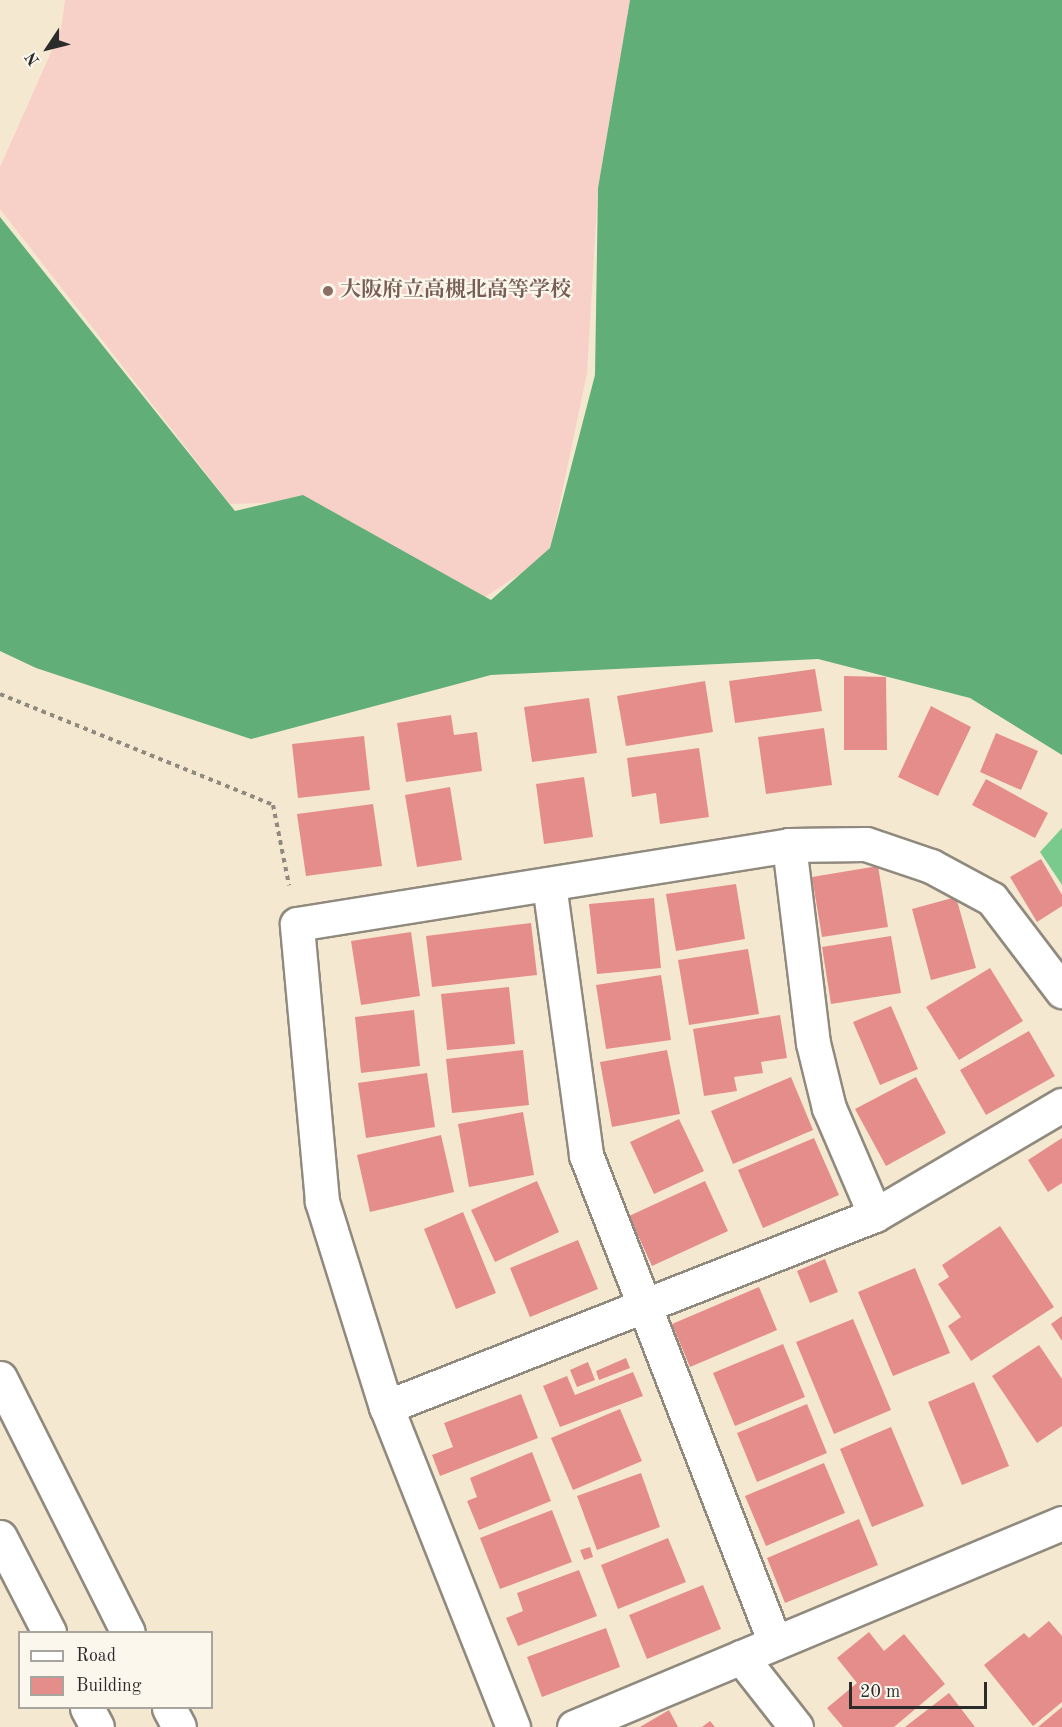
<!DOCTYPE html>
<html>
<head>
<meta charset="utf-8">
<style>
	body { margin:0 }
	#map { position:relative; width:1062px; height:1727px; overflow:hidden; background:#f5e8d1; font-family:"Old Standard TT","Noto Serif JP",serif }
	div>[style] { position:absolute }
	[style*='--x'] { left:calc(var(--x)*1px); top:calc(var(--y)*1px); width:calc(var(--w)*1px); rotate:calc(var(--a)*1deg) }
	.built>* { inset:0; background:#f7d1c8 }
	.green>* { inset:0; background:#79ca8c }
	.forest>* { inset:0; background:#62ae78 }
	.building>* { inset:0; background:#e58d8b }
	.path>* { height:4px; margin-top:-2px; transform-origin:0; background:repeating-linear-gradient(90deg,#908a7e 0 4.5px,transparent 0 9px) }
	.roads { filter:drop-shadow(2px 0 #908a7e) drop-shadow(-2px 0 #908a7e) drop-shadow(0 2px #908a7e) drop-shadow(0 -2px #908a7e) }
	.minor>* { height:33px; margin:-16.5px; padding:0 16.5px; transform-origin:16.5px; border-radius:16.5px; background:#fff }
	.motorway>* { height:33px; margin:-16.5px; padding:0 16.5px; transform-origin:16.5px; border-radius:16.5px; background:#fff }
	.dots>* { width:16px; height:16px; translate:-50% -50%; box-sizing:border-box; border:3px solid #fbf7ec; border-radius:50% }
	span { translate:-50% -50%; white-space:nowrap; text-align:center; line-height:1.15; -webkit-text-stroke:4.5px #fbf7ec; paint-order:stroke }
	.education-label { font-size:21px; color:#785e54; font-weight:700 }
	.left { translate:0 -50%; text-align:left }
	.legend { position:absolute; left:18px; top:1631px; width:195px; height:78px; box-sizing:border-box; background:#fbf7ec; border:2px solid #a8a59f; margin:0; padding:8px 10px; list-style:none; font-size:18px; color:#2b2b2b }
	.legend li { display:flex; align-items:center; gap:12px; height:30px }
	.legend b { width:30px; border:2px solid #a8a59f }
	.north { position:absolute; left:18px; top:18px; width:60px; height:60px; -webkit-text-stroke:4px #fbf7ec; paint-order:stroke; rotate:235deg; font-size:16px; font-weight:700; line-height:24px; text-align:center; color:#2b2b2b }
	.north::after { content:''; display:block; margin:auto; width:21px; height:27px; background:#2b2b2b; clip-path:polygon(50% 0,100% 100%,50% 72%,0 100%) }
	.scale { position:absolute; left:849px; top:1682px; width:138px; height:27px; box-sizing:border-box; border:3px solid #2b2b2b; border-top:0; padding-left:8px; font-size:18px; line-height:21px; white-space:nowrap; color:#2b2b2b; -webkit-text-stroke:4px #fbf7ec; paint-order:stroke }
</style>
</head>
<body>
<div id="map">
	<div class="built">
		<div style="clip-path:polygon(65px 0,630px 0,598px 188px,587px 373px,549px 555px,482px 599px,303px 502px,230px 504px,0 209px,0 167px,61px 30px)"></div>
	</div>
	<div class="green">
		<div style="clip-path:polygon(1062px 828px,1062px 885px,1040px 852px)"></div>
	</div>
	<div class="forest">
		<div style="clip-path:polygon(630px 0,1062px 0,1062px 755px,970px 698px,818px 659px,491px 675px,251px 739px,36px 668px,0 651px,0 217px,235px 511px,303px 495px,491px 600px,550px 548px,595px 375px,598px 188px)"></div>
	</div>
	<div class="building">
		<div style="clip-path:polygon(815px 669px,822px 711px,735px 723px,729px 681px)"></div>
		<div style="clip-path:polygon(844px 676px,886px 677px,887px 750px,844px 750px)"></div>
		<div style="clip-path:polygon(705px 681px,713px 732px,626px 746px,617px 696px)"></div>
		<div style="clip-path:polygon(589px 698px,597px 753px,532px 762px,524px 707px)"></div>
		<div style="clip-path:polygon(931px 706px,971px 727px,938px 796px,898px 777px)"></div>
		<div style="clip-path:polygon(451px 715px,454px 735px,477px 732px,482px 771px,406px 782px,397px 723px)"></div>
		<div style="clip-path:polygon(824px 728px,832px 785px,766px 794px,758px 737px)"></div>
		<div style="clip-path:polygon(996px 733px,1038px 751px,1021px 790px,980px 772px)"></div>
		<div style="clip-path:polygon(364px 736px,370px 790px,298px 798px,292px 744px)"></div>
		<div style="clip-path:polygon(699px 748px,709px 817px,660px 824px,656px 793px,632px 797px,627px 758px)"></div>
		<div style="clip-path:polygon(584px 777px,593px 837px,544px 844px,536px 784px)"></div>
		<div style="clip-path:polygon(986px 779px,1048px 813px,1035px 838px,972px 805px)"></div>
		<div style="clip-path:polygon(450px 787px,462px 860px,417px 867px,405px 795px)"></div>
		<div style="clip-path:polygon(373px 804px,382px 866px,306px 876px,297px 814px)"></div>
		<div style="clip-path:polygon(1041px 859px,1062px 895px,1062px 906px,1037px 922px,1010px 877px)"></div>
		<div style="clip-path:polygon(878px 866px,888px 927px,822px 937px,812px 877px)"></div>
		<div style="clip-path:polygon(736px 884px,745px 939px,676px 951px,666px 894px)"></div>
		<div style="clip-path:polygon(956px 897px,976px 968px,931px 980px,912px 909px)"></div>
		<div style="clip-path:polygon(654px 898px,661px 968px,597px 974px,589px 904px)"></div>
		<div style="clip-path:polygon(531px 923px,537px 975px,432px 987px,426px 936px)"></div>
		<div style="clip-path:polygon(411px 932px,420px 996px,361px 1005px,351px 941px)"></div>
		<div style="clip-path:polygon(891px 936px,901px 993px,831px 1004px,822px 947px)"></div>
		<div style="clip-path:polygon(748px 949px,759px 1014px,689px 1025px,678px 960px)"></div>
		<div style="clip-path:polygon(990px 968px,1023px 1021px,959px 1060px,926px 1007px)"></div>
		<div style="clip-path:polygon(661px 975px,671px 1040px,606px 1049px,596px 985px)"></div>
		<div style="clip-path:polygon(509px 987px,515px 1044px,447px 1050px,441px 994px)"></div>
		<div style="clip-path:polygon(891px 1006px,918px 1069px,880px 1085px,853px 1022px)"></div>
		<div style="clip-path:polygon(414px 1010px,420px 1066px,361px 1073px,355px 1017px)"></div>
		<div style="clip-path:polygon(780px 1015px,787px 1058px,761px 1062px,763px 1073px,734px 1077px,737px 1091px,704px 1096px,693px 1029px)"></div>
		<div style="clip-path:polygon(1029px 1031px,1055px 1076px,986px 1115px,960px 1070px)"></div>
		<div style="clip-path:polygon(523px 1050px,529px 1105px,452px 1113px,446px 1059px)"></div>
		<div style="clip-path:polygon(667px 1050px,680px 1114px,612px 1127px,600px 1062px)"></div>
		<div style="clip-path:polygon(427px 1073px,435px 1127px,366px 1138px,358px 1083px)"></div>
		<div style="clip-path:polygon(791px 1077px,813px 1130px,733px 1164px,711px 1111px)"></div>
		<div style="clip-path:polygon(916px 1077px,946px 1133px,886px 1166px,855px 1109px)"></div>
		<div style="clip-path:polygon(523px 1112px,534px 1175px,469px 1187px,458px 1124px)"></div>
		<div style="clip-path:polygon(679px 1119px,704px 1171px,654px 1194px,630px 1142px)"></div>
		<div style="clip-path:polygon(441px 1135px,454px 1192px,370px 1212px,357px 1155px)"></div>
		<div style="clip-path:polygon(814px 1138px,839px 1195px,763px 1228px,738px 1170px)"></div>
		<div style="clip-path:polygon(1062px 1138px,1062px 1183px,1048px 1192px,1028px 1160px)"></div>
		<div style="clip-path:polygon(537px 1181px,559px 1232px,495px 1262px,471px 1210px)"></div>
		<div style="clip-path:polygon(705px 1181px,728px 1231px,652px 1266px,629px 1216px)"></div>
		<div style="clip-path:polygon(463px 1212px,496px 1293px,456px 1309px,424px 1229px)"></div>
		<div style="clip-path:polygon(1000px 1226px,1054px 1307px,971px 1361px,948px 1326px,961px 1317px,938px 1284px,949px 1277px,942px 1265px)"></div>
		<div style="clip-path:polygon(578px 1240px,598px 1289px,530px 1317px,510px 1268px)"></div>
		<div style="clip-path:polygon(825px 1259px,838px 1292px,810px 1303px,797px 1271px)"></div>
		<div style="clip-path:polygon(915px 1268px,950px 1353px,893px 1376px,858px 1292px)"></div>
		<div style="clip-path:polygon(759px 1287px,777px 1330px,690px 1367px,672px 1324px)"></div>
		<div style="clip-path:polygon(1062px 1316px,1062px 1341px,1051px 1324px)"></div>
		<div style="clip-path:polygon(853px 1319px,891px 1410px,834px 1434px,796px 1342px)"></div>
		<div style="clip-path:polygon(783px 1344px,805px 1397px,735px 1426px,713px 1373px)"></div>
		<div style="clip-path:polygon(1039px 1345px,1062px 1379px,1062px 1426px,1037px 1443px,992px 1376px)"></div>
		<div style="clip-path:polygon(626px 1358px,630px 1368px,599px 1380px,596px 1371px)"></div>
		<div style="clip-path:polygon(588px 1362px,595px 1380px,577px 1387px,570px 1370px)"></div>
		<div style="clip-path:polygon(633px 1372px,643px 1396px,560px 1427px,543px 1386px,567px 1376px,575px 1395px)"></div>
		<div style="clip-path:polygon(974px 1382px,1009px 1466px,962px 1485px,928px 1402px)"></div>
		<div style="clip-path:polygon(521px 1394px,538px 1438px,440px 1476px,432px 1455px,453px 1447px,444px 1423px)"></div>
		<div style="clip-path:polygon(807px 1404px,827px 1453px,757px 1482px,737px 1433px)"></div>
		<div style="clip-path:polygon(620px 1409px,642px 1461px,573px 1490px,551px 1438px)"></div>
		<div style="clip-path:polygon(891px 1427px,924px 1506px,872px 1527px,840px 1449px)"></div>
		<div style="clip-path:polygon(532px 1452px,551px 1501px,479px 1530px,467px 1501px,477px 1497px,470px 1478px)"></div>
		<div style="clip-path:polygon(824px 1463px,845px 1513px,766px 1546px,745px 1496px)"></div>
		<div style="clip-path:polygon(641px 1473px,660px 1527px,597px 1550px,577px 1496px)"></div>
		<div style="clip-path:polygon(552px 1510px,572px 1562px,500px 1589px,480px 1538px)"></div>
		<div style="clip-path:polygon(859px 1519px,878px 1565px,785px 1603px,767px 1558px)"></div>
		<div style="clip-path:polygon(668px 1538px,686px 1582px,618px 1609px,601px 1565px)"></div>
		<div style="clip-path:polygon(590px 1547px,593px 1557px,584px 1560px,580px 1550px)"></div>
		<div style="clip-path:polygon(579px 1570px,597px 1616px,518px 1646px,506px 1618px,523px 1611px,517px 1593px)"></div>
		<div style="clip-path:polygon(703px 1585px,721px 1629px,647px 1659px,629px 1615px)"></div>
		<div style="clip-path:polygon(1049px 1621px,1062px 1636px,1062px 1702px,1033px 1726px,984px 1665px,1024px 1633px,1029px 1638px)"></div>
		<div style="clip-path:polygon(606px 1628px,620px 1667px,542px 1697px,527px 1657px)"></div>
		<div style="clip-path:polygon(869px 1632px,884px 1651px,904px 1634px,945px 1684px,894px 1727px,843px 1727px,827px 1708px,857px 1683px,837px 1658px)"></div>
		<div style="clip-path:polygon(949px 1693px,975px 1727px,905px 1727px)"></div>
		<div style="clip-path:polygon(1062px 1707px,1062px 1727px,1038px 1727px)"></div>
		<div style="clip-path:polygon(669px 1710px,678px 1727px,640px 1727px)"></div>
		<div style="clip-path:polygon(710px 1721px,715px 1727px,702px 1727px)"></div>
	</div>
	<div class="path">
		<div style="--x:0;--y:694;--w:295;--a:22.1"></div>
		<div style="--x:273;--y:805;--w:82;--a:78.7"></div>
	</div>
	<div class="roads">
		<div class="minor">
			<div style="--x:789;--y:845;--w:199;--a:83.1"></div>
			<div style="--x:813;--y:1043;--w:67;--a:76.2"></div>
			<div style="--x:829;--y:1108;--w:116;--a:66.7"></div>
			<div style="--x:549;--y:884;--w:274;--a:82.2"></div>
			<div style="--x:586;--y:1155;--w:523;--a:68.83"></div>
			<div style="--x:0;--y:1378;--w:284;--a:63.3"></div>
			<div style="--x:386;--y:1407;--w:525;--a:-21.44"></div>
			<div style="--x:875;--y:1215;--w:217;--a:-30.5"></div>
			<div style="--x:741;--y:1657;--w:89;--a:51.8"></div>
			<div style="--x:169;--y:1708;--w:21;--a:62"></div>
			<div style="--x:513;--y:1727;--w:344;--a:-111.6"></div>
			<div style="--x:386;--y:1407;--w:216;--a:-107.3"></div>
			<div style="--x:322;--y:1201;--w:278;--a:-95.2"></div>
			<div style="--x:297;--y:924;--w:498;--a:-9.1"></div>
			<div style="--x:789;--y:845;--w:77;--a:-0.7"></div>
			<div style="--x:866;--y:844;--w:69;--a:18.7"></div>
			<div style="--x:931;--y:866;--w:69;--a:28.4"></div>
			<div style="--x:992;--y:899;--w:116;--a:52.7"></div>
			<div style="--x:574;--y:1727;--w:529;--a:-22.69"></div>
		</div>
		<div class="motorway">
			<div style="--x:0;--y:1537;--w:107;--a:62.7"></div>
			<div style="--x:87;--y:1708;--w:21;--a:62"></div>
		</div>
	</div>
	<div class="dots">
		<div style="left:328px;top:291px;background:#8d6e63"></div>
	</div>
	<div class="education-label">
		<span class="left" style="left:340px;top:291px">大阪府立高槻北高等学校</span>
	</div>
	<ul class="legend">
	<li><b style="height:8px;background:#fff"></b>Road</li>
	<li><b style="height:16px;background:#e58d8b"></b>Building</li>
	</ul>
	<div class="north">N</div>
	<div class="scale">20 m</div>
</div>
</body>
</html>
